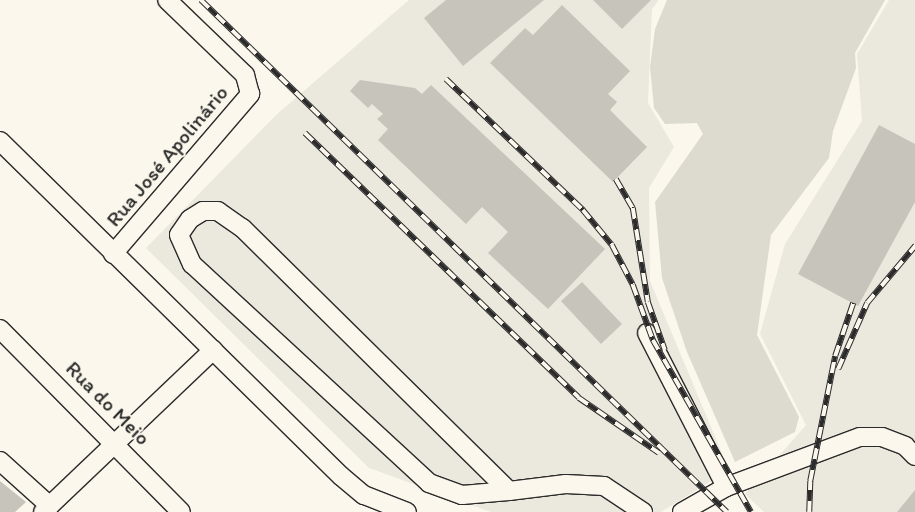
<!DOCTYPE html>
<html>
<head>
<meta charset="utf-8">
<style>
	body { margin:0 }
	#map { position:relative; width:915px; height:512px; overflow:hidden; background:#fbf7ec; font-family:Itim,sans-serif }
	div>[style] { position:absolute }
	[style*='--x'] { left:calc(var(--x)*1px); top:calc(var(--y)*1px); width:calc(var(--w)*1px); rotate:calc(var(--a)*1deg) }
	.built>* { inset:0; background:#ebe8de }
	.green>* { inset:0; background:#dddad0 }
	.building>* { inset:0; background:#c7c4bc }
	.roads { filter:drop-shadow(1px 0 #2b2b2b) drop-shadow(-1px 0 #2b2b2b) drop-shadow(0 1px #2b2b2b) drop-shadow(0 -1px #2b2b2b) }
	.minor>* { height:18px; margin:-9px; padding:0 9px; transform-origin:9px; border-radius:9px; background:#fbf7ec }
	.rail>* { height:5.5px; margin-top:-2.75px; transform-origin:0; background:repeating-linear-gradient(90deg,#fbf7ec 0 11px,#2b2b2b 0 22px); box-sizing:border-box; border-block:1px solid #2b2b2b }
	span { translate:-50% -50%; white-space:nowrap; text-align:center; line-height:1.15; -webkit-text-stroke:4px #fbf7ec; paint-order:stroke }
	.street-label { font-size:21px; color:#2b2b2b }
</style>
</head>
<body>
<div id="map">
	<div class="built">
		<div style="clip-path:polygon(409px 0,659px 0,652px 9px,648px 103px,674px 147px,649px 188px,650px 281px,729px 470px,661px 512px,491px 512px,369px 468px,146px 248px,276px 115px)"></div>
		<div style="clip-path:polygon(889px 0,915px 0,915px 512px,764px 512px,745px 494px,806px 425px,760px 334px,785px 244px,862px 121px,857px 54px)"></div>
	</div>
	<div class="green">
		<div style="clip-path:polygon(667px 0,885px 0,855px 53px,856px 68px,833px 131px,829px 158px,771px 235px,757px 335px,799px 417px,795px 432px,735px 462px,687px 352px,662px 278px,655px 202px,703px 134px,697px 123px,665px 124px,654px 108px,650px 67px,655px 29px)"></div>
	</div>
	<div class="building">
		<div style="clip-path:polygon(446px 0,544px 0,463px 66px,424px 18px)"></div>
		<div style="clip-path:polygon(593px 0,651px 0,622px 29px)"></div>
		<div style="clip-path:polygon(562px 5px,630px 71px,608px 94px,617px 102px,610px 110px,647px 147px,613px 182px,490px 63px,525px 28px,533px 35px)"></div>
		<div style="clip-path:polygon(360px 80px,415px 88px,422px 94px,431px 85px,605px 249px,548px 309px,488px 253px,508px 232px,482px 207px,466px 224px,378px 140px,388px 129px,377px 119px,383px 114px,372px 104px,368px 108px,350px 91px)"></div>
		<div style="clip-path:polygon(879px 125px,915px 144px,915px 202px,858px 306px,798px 274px)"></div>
		<div style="clip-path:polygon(582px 282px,622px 324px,601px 344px,561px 301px)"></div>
		<div style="clip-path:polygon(0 481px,26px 502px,15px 512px,0 512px)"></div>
		<div style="clip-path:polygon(915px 490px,915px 512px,897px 512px)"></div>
	</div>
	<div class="roads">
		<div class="minor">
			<div style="--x:0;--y:141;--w:478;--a:44.5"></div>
			<div style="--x:341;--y:476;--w:30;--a:40"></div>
			<div style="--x:364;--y:495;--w:46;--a:21.6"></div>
			<div style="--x:113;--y:254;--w:211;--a:-49.4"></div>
			<div style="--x:250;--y:94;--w:20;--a:-105"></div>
			<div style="--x:245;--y:75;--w:108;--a:-136.1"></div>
			<div style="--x:0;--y:329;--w:257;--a:45.3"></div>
			<div style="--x:647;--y:333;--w:173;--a:62.8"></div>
			<div style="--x:726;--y:487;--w:143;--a:-20.5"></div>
			<div style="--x:860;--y:437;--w:22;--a:0"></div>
			<div style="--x:882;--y:437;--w:25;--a:21"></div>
			<div style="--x:905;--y:446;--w:14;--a:45"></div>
			<div style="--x:0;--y:461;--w:67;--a:42"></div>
			<div style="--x:509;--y:491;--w:375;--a:-135.4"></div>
			<div style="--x:242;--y:228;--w:29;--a:-145"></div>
			<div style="--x:218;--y:211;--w:15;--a:180"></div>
			<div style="--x:203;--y:211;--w:15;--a:148"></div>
			<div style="--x:190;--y:219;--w:19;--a:125"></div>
			<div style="--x:179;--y:235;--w:32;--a:66"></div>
			<div style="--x:192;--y:264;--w:323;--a:42.7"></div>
			<div style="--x:429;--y:483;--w:35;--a:20"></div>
			<div style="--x:462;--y:495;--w:47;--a:-4.9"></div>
			<div style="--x:509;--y:491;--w:57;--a:-7"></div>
			<div style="--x:566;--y:484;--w:38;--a:3"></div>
			<div style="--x:604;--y:486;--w:47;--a:33.7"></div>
			<div style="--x:43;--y:512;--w:235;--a:-43.6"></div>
			<div style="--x:682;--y:512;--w:51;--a:-29.6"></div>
		</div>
	</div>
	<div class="rail">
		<div style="--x:201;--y:0;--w:734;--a:44.23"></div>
		<div style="--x:446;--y:79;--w:190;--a:43.7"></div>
		<div style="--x:583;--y:210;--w:45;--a:50.4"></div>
		<div style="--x:612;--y:245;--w:45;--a:62.3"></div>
		<div style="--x:633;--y:285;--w:59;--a:70"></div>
		<div style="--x:653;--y:340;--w:198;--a:60.3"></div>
		<div style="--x:305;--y:133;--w:381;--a:44"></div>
		<div style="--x:579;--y:398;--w:97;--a:34.5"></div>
		<div style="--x:616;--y:179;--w:34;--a:60"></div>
		<div style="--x:633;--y:208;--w:95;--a:80.9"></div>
		<div style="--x:648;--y:302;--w:51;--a:70.5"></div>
		<div style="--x:838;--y:369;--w:72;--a:-66.3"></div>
		<div style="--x:867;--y:303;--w:75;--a:-49.9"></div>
		<div style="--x:809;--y:512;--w:31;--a:-88"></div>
		<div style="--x:810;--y:481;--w:127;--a:-78.7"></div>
		<div style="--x:835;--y:356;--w:56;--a:-71.2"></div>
	</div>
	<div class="street-label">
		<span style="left:167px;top:156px;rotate:-50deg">Rua José Apolinário</span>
		<span style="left:108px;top:403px;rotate:45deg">Rua do Meio</span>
	</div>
</div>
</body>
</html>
